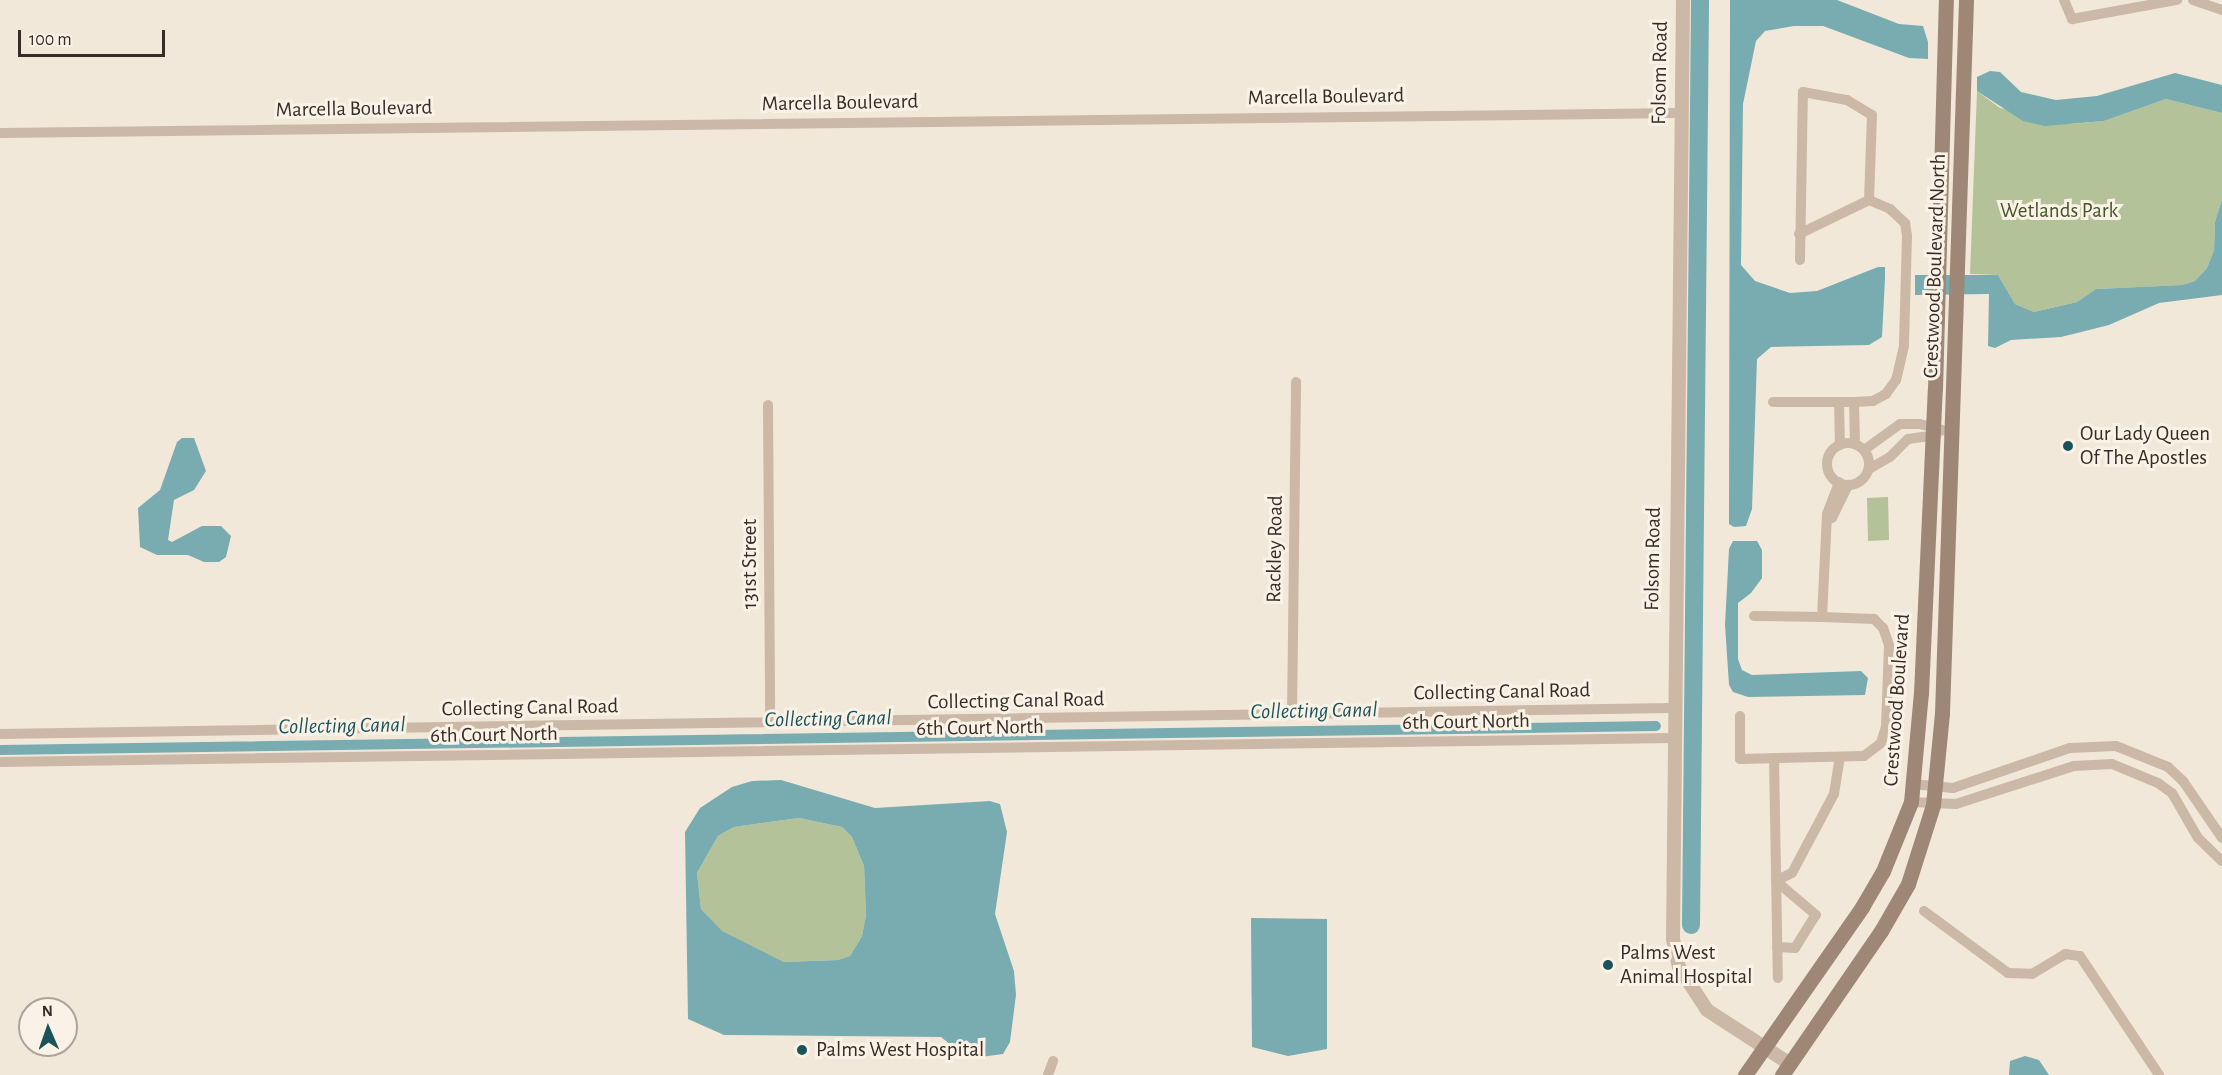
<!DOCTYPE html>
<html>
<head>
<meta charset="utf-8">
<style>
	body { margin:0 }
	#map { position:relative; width:2222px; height:1075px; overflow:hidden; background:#f2e8da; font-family:"Alegreya Sans",sans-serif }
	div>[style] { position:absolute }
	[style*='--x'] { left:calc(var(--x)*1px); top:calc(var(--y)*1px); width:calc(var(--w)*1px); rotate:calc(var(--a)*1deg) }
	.green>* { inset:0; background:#b3c299 }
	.water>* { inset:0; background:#78acb1 }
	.canal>* { height:10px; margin:-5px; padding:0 5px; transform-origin:5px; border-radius:5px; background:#78acb1 }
	.river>* { height:18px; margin:-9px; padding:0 9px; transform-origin:9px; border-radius:9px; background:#78acb1 }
	.minor>* { height:10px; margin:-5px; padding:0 5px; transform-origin:5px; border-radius:5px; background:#cbb8a6 }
	.minor>.ring { margin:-5px; padding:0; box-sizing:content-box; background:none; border:10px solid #cbb8a6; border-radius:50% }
	.tertiary>* { height:14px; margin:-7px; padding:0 7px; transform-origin:7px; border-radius:7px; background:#cbb8a6 }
	.secondary>* { height:15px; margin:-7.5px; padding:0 7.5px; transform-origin:7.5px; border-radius:7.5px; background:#9f8777 }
	.dots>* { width:16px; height:16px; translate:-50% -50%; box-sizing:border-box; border:3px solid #faf2e6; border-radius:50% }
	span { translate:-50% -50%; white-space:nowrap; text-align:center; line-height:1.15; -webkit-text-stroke:6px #faf2e6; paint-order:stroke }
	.street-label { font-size:21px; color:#372c27 }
	.park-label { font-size:21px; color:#44562a }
	.poi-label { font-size:21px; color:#372c27 }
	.left { translate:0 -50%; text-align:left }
	.water-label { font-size:22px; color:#1b535a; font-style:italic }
	.north { position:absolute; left:18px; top:997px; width:60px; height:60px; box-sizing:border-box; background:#faf2e6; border:2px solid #aca39a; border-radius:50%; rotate:358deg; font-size:16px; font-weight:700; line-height:24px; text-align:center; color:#372c27 }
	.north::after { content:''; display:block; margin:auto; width:21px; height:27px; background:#1b535a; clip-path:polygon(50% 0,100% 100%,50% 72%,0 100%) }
	.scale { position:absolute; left:18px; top:30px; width:147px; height:27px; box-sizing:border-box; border:3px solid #372c27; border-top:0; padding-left:8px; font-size:18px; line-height:21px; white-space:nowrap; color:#372c27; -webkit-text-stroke:4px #faf2e6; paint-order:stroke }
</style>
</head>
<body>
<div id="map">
	<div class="green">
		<div style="clip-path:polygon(1977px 91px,2000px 108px,2072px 124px,2104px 121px,2166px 99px,2222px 113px,2222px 199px,2215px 222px,2214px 250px,2207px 268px,2195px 281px,2182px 285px,2096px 289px,2077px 302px,2034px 312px,2015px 304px,1998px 275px,1970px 274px)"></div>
		<div style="clip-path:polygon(1888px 497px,1889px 540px,1868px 541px,1867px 498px)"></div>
		<div style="clip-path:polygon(799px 818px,842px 827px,852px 837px,864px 866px,866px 915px,862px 936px,850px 956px,838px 960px,784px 962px,721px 931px,701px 909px,697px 873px,718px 836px,734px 827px)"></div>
	</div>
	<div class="water">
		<div style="clip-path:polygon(1730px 0,1837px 0,1899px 24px,1923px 26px,1928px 42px,1928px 59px,1909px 58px,1823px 26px,1794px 26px,1765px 31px,1756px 41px,1743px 104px,1741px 265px,1755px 281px,1790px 293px,1817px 291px,1878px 267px,1885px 267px,1885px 279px,1882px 337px,1869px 345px,1771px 347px,1757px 359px,1752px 509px,1746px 526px,1734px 527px,1729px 524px)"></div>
		<div style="clip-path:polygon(1990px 71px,2000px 72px,2021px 92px,2056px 100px,2097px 96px,2175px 73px,2222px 85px,2222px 113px,2166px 99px,2104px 121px,2045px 126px,2023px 121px,1977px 91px,1977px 77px)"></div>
		<div style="clip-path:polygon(2222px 199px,2222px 295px,2159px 303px,2109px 325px,2061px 337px,2011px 340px,1995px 348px,1988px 346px,1989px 294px,1915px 295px,1915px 275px,1998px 275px,2015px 304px,2034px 312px,2077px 302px,2096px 289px,2182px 285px,2195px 281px,2207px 268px,2214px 250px,2215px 222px)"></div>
		<div style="clip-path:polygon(182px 438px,194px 438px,206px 471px,194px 490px,174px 500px,168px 540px,172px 542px,202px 526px,221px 526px,231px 536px,226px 557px,219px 562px,204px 562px,188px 555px,157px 555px,140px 547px,138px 508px,160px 490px,177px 442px)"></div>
		<div style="clip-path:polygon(1733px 541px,1757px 541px,1762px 550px,1762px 578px,1751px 593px,1738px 603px,1738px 659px,1742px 670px,1752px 675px,1861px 671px,1868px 678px,1865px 695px,1748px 697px,1733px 692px,1729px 685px,1725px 625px,1729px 549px)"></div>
		<div style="clip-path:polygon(evenodd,781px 780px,875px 808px,990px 801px,1000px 804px,1007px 832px,995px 914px,1014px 971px,1016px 995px,1010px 1042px,1003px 1054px,981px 1057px,957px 1050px,941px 1037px,724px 1035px,688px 1019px,685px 832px,700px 808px,732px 787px,752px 781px,781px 780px,799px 818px,842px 827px,852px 837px,864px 866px,866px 915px,862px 936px,850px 956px,838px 960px,784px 962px,722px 931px,701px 909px,697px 873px,718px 836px,734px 827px,799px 818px)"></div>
		<div style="clip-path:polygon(1251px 918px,1327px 919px,1327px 1049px,1288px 1056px,1252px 1047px)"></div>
		<div style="clip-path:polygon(2025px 1056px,2039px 1060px,2049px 1075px,2009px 1075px,2010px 1061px)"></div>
	</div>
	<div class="canal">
		<div style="--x:0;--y:750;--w:1656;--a:-0.83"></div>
	</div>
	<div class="river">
		<div style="--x:1691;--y:925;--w:925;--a:-89.44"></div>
	</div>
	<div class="minor">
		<div style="--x:2064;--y:0;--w:21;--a:67"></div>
		<div style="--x:2072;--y:19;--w:107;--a:-10.3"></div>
		<div style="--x:2193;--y:0;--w:31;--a:19"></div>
		<div style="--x:0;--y:133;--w:1681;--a:-0.68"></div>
		<div style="--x:1799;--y:234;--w:78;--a:-25.9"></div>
		<div style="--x:1800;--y:260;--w:168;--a:-89"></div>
		<div style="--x:1803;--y:92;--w:45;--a:10.3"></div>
		<div style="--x:1847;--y:100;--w:29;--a:31"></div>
		<div style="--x:1872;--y:115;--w:85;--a:92"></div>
		<div style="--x:1869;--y:200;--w:23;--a:23"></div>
		<div style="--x:1890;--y:209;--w:21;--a:43"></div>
		<div style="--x:1905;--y:223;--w:13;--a:81"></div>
		<div style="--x:1907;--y:236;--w:110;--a:91.6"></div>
		<div style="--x:1904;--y:346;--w:35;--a:103"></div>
		<div style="--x:1896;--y:380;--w:17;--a:126"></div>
		<div style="--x:1886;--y:394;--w:15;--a:152"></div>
		<div style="--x:1873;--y:401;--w:19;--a:177"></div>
		<div style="--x:1854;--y:402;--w:42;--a:88.6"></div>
		<div style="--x:1773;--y:402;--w:81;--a:0"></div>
		<div style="--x:1839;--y:402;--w:43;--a:88.7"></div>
		<div style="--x:768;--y:405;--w:319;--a:89.6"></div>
		<div class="ring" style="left:1827px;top:443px;width:32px;height:32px"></div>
		<div style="--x:1864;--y:450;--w:44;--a:-35.8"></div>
		<div style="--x:1900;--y:424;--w:20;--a:0"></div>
		<div style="--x:1920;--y:424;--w:30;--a:15"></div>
		<div style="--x:1869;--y:469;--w:24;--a:-30"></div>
		<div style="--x:1890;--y:457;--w:25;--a:-45"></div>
		<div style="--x:1908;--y:439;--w:29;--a:-8"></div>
		<div style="--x:1832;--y:518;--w:37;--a:-64"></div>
		<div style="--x:1754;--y:616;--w:68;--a:0.8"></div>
		<div style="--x:1822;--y:617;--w:103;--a:-87.2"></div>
		<div style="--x:1827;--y:514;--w:34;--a:-69"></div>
		<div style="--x:1292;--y:716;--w:334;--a:-89.3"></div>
		<div style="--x:1740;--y:716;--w:43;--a:90"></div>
		<div style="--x:1740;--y:759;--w:124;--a:-1.4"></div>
		<div style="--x:1864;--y:756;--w:21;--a:-37"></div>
		<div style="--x:1881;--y:743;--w:17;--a:-73"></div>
		<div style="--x:1886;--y:727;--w:82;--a:-87.9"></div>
		<div style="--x:1889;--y:645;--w:18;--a:-109"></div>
		<div style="--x:1883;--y:628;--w:13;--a:-135"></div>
		<div style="--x:1874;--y:619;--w:52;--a:-177.8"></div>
		<div style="--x:0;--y:734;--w:1672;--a:-0.89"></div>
		<div style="--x:1774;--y:758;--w:220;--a:89"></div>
		<div style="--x:0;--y:762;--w:1672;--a:-0.82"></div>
		<div style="--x:1913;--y:784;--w:40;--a:5.7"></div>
		<div style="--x:1953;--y:788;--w:124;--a:-18.9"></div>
		<div style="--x:2070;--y:748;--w:46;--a:-2.5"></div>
		<div style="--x:2116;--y:746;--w:56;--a:22"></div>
		<div style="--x:2168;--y:767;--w:21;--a:43"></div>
		<div style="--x:2183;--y:781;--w:69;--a:55.6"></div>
		<div style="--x:1911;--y:802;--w:45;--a:2.5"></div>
		<div style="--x:1956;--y:804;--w:124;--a:-17.9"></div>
		<div style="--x:2074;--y:766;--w:38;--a:-3"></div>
		<div style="--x:2112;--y:764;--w:50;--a:22.4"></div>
		<div style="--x:2158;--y:783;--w:17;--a:36"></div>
		<div style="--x:2172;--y:793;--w:52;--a:60"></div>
		<div style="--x:2198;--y:838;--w:33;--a:44"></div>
		<div style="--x:1924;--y:911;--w:104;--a:36.4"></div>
		<div style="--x:2008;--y:973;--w:24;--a:2"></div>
		<div style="--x:2032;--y:974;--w:39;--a:-31"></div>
		<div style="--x:2065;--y:954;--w:15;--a:8"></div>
		<div style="--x:2080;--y:956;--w:143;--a:56.4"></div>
		<div style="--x:1777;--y:947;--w:18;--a:3"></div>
		<div style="--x:1795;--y:948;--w:39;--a:-58"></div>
		<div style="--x:1816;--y:915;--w:52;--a:-139.6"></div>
		<div style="--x:1776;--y:881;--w:18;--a:-27"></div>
		<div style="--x:1792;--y:873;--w:89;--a:-62"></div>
		<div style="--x:1834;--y:794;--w:37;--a:-81"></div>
		<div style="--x:1048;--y:1075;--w:15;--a:-70"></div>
	</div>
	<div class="tertiary">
		<div style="--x:1683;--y:0;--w:939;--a:90.61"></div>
		<div style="--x:1673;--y:939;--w:29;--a:78"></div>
		<div style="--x:1679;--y:967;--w:51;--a:56.9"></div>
		<div style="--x:1707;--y:1010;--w:99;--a:33"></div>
	</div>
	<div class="secondary">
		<div style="--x:1745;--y:1075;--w:205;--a:-55.1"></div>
		<div style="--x:1862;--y:907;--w:42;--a:-59.7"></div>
		<div style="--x:1883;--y:871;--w:74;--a:-67.9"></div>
		<div style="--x:1911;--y:802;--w:109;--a:-84.8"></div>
		<div style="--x:1921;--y:693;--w:304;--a:-87.4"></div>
		<div style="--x:1935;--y:389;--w:389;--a:-88.4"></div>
		<div style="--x:1782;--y:1075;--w:175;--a:-55.5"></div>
		<div style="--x:1881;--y:931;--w:54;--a:-60.1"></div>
		<div style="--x:1908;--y:884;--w:83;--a:-72.4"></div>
		<div style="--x:1933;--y:805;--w:92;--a:-84.4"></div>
		<div style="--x:1942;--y:713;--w:713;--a:-88.07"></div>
	</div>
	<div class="dots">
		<div style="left:2068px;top:446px;background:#1b535a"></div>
		<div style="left:1608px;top:965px;background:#1b535a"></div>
		<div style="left:802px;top:1050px;background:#1b535a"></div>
	</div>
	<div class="street-label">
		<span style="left:1660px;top:73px;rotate:-89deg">Folsom Road</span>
		<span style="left:1326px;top:97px;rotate:-1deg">Marcella Boulevard</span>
		<span style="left:840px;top:103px;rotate:-1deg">Marcella Boulevard</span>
		<span style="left:354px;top:109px;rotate:-1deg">Marcella Boulevard</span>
		<span style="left:1935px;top:266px;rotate:-88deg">Crestwood Boulevard North</span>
		<span style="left:1275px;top:549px;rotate:-89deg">Rackley Road</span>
		<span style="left:1653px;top:559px;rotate:-89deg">Folsom Road</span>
		<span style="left:750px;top:564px;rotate:-90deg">131st Street</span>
		<span style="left:1502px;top:692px;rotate:-1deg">Collecting Canal Road</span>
		<span style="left:1897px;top:700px;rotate:-86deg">Crestwood Boulevard</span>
		<span style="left:1016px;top:701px;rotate:-1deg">Collecting Canal Road</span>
		<span style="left:530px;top:708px;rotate:-1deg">Collecting Canal Road</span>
		<span style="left:1466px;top:722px;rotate:-1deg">6th Court North</span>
		<span style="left:980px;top:728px;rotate:-1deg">6th Court North</span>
		<span style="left:494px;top:735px;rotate:-1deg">6th Court North</span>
	</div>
	<div class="park-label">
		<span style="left:2059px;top:211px">Wetlands Park</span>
	</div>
	<div class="poi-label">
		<span class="left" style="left:2080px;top:446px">Our Lady Queen<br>Of The Apostles</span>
		<span class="left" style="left:1620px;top:965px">Palms West<br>Animal Hospital</span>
		<span class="left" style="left:816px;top:1050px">Palms West Hospital</span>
	</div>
	<div class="water-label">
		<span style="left:1314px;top:711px;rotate:-1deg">Collecting Canal</span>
		<span style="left:828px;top:719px;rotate:-1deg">Collecting Canal</span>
		<span style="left:342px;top:726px;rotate:-1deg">Collecting Canal</span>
	</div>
	<div class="north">N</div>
	<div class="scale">100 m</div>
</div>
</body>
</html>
